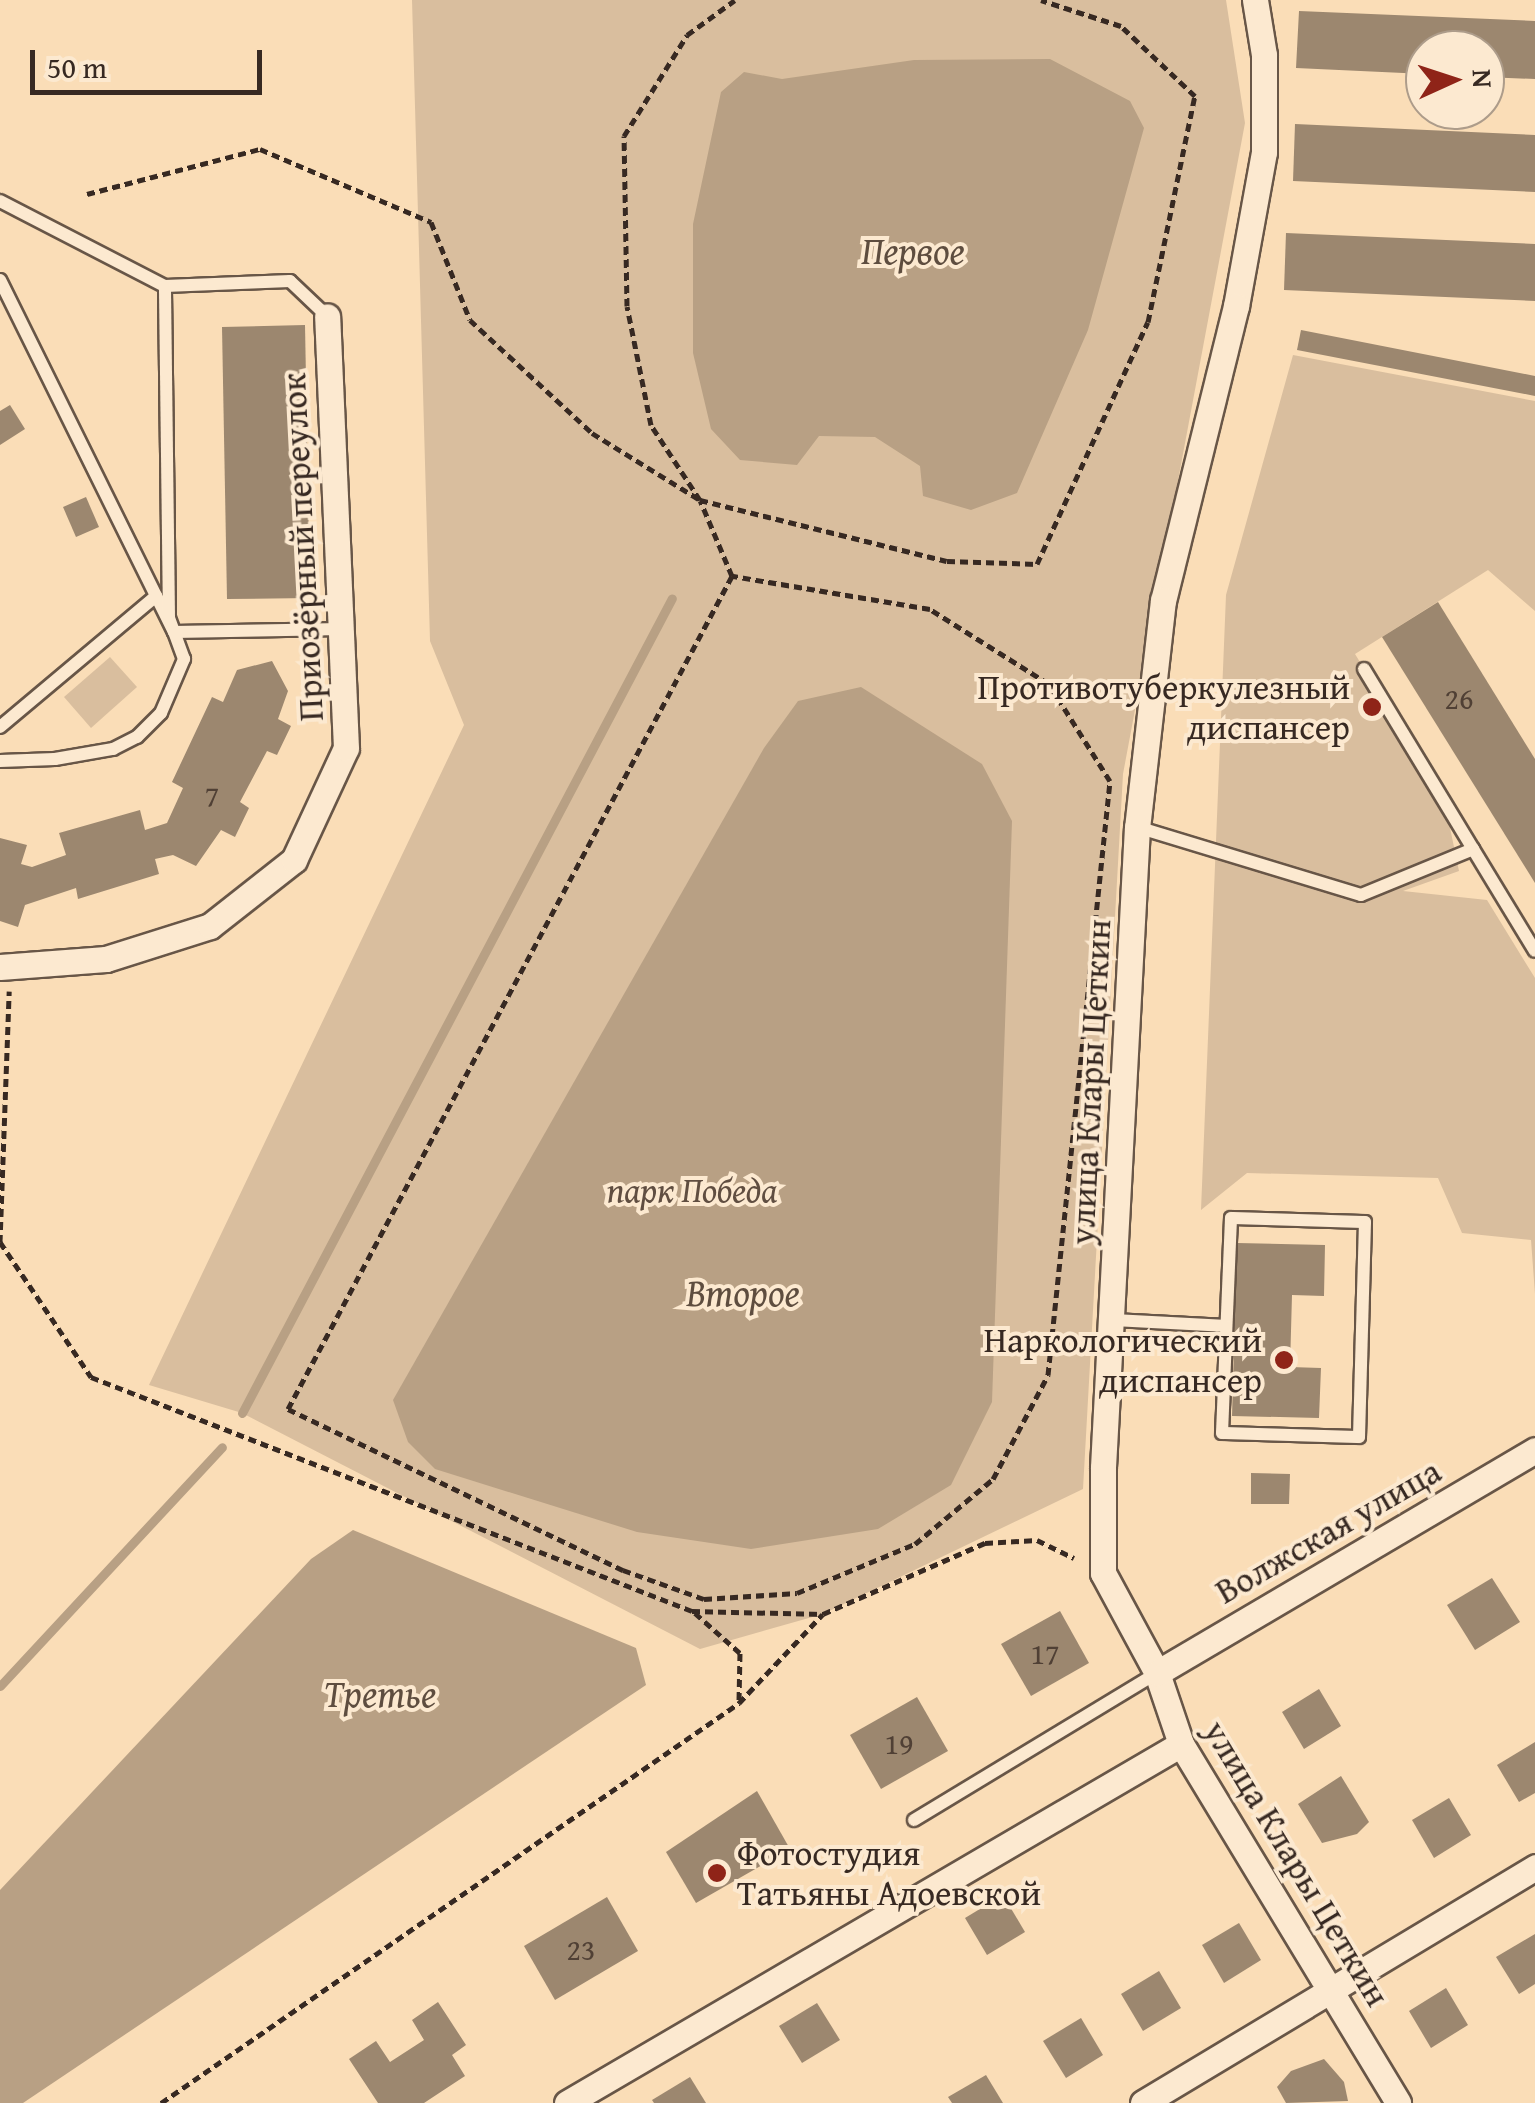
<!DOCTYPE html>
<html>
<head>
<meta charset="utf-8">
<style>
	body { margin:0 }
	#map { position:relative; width:1535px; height:2103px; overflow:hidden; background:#faddb7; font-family:"Gentium Book Plus",serif }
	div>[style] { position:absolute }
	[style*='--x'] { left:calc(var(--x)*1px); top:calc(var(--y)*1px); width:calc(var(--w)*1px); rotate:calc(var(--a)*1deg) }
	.green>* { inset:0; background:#d9be9e }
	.water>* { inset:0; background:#b8a084 }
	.stream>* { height:9px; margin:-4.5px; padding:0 4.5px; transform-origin:4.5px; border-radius:4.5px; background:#b8a084 }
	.building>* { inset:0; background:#9c876f }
	.path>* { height:5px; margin-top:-2.5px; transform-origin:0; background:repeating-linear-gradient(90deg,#372922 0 8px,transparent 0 13px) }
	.roads { filter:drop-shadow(2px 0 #685647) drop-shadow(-2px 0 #685647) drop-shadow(0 2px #685647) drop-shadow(0 -2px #685647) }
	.service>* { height:12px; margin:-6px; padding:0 6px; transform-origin:6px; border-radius:6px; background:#fce9d0 }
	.minor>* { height:25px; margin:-12.5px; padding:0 12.5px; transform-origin:12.5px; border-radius:12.5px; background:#fce9d0 }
	.dots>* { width:28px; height:28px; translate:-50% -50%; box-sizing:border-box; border:5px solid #fce9d0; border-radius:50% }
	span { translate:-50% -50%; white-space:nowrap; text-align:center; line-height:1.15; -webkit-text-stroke:8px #fce9d0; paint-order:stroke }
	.number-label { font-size:30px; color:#504035 }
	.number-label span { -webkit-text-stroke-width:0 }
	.street-label { font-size:35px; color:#372922 }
	.poi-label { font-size:35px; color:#372922 }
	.right { translate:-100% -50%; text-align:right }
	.left { translate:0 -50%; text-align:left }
	.park-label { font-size:35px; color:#604e41; font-style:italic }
	.water-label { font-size:38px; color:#5e4d3f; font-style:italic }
	.north { position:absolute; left:1405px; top:30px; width:100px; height:100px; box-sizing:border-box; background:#fce9d0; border:2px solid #ad9c8a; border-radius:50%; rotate:87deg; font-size:28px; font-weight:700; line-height:40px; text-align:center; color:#372922 }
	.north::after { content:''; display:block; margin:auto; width:35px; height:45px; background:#8f2418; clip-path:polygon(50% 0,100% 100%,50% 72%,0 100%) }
	.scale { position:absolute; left:30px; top:50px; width:232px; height:45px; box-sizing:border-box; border:5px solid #372922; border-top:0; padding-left:12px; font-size:30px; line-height:35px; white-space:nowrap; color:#372922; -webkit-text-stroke:8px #fce9d0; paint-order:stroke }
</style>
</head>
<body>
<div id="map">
	<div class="green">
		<div style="clip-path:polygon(412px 0,1226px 0,1245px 123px,1123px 774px,1083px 1489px,823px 1614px,700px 1649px,242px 1413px,149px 1385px,464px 725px,430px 641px)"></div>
		<div style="clip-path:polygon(1293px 355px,1535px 401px,1535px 611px,1488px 570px,1355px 654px,1444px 799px,1459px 871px,1403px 891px,1487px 900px,1535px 978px,1535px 1294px,1531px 1240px,1462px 1233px,1438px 1178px,1247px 1173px,1201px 1210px,1226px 595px)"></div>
		<div style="clip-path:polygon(110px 657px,137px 687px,91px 728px,64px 697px)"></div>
	</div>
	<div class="water">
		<div style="clip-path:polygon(1050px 59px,1130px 101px,1144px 128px,1088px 330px,1017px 493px,971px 510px,923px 496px,920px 466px,875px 437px,819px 436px,797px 465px,740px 460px,711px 429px,693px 353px,693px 224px,721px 92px,744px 72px,782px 79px,914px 60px)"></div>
		<div style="clip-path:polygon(861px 687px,982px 764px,1012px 821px,992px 1402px,951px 1485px,878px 1529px,751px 1549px,637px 1532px,435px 1469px,408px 1442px,393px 1400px,764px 748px,798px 701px)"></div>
		<div style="clip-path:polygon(353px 1530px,636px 1648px,646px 1685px,23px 2103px,0 2103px,0 1890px,311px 1559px)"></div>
	</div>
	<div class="stream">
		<div style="--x:242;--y:1413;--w:921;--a:-62.18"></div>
		<div style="--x:0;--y:1686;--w:326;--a:-47.1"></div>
	</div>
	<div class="building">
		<div style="clip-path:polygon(1299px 11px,1535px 21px,1535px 79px,1485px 77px,1485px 50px,1425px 50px,1425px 74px,1296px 68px)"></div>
		<div style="clip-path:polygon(1295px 124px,1535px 135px,1535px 192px,1293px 181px)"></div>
		<div style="clip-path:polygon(1286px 233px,1535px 244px,1535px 301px,1284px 290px)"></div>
		<div style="clip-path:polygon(305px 325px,310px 598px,227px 599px,222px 327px)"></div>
		<div style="clip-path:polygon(1301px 330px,1535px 376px,1535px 396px,1297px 350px)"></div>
		<div style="clip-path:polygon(10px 405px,25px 429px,0 445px,0 411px)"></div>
		<div style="clip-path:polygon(86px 497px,99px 527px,76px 537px,63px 507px)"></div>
		<div style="clip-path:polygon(1438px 602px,1535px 759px,1535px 883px,1382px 637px)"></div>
		<div style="clip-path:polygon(272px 661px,288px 691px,278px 719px,291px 726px,277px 755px,267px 751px,240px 802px,249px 808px,235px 837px,221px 830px,196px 866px,173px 855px,155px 859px,159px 874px,78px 899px,76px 888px,25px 905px,18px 927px,0 921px,0 838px,27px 845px,21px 864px,32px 867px,66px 855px,59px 833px,140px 810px,145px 830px,167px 823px,183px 788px,172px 782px,212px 697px,223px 702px,237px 670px)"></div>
		<div style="clip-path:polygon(1237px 1243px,1325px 1245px,1324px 1296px,1292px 1295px,1290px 1367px,1321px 1368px,1319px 1418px,1232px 1416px)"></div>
		<div style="clip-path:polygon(1251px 1473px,1290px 1474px,1289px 1504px,1251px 1504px)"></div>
		<div style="clip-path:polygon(1492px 1578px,1520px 1622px,1475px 1650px,1447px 1605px)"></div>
		<div style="clip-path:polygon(1060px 1611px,1089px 1663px,1031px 1696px,1001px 1644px)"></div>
		<div style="clip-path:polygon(1319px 1689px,1341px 1726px,1304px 1749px,1282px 1712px)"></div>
		<div style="clip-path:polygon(917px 1697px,948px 1751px,881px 1789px,850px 1735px)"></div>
		<div style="clip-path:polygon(1535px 1742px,1535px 1793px,1519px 1802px,1497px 1765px)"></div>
		<div style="clip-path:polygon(1341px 1776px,1369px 1822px,1357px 1834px,1322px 1843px,1298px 1804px)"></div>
		<div style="clip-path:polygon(757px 1791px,790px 1849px,696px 1903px,666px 1852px)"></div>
		<div style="clip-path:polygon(1449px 1798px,1471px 1835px,1434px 1858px,1412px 1820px)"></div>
		<div style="clip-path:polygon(1003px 1895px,1025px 1932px,987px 1955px,965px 1918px)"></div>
		<div style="clip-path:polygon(607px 1897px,638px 1951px,555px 2000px,524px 1946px)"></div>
		<div style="clip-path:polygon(1239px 1923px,1261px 1960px,1224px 1983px,1202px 1945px)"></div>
		<div style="clip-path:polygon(1535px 1934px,1535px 1984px,1519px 1994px,1496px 1957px)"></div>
		<div style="clip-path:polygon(1159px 1971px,1181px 2008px,1143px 2031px,1121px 1994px)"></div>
		<div style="clip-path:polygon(1446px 1988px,1468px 2025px,1431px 2048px,1409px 2011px)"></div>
		<div style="clip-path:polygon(438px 2002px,466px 2045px,452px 2055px,465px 2076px,424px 2103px,378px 2103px,349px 2059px,376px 2041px,390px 2062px,424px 2040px,412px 2020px)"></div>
		<div style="clip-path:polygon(817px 2003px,840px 2040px,802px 2063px,779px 2026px)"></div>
		<div style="clip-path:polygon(1081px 2018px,1103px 2055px,1066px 2078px,1043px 2041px)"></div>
		<div style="clip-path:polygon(1324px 2059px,1344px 2082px,1348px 2101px,1286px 2103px,1277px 2087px,1291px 2071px)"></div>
		<div style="clip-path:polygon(986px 2075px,1003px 2103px,952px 2103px,948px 2097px)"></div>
		<div style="clip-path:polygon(690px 2077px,706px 2103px,654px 2103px,652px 2100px)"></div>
	</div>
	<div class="path">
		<div style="--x:87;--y:194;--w:179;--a:-14.6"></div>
		<div style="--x:260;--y:149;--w:186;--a:23.1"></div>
		<div style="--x:431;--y:222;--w:105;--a:68.3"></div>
		<div style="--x:470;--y:320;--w:166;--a:42.8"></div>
		<div style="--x:592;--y:433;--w:127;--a:31.8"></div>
		<div style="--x:700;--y:500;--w:254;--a:13.9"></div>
		<div style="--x:947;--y:561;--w:90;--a:1.9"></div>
		<div style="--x:1037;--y:564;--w:266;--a:-65.4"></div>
		<div style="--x:1148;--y:322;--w:231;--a:-78.3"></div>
		<div style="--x:1195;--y:96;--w:102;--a:-136.6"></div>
		<div style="--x:1121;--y:26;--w:84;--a:-162"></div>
		<div style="--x:732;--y:576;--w:944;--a:118.06"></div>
		<div style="--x:288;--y:1409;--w:372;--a:25.7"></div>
		<div style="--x:623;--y:1570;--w:86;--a:19.7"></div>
		<div style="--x:704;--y:1599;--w:93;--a:-3.7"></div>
		<div style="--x:797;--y:1593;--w:128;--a:-22.6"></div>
		<div style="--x:915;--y:1544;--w:102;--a:-39.8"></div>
		<div style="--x:993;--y:1479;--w:118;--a:-62.1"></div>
		<div style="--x:1048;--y:1375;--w:597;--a:-84.04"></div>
		<div style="--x:1110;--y:781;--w:115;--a:-122.2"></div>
		<div style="--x:1049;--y:684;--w:141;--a:-147.8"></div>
		<div style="--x:930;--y:609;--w:201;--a:-170.5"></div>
		<div style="--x:732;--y:576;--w:82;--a:-112.8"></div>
		<div style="--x:700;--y:500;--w:90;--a:-123.2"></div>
		<div style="--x:651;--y:425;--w:121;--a:-101.4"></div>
		<div style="--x:627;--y:306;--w:170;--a:-91"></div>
		<div style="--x:624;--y:136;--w:119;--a:-58"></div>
		<div style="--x:687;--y:35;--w:59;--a:-36.1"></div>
		<div style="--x:0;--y:1242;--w:163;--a:56"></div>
		<div style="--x:91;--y:1377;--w:645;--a:21.27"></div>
		<div style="--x:692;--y:1611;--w:131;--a:1.3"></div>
		<div style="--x:823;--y:1614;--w:177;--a:-23.7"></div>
		<div style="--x:985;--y:1543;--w:52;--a:-3.3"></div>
		<div style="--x:1037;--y:1540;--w:41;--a:25.9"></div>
		<div style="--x:0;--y:1242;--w:251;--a:-87.9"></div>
		<div style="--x:695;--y:1613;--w:60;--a:41.6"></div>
		<div style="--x:740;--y:1653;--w:49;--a:91.2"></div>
		<div style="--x:161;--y:2103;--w:703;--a:-34.68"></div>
		<div style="--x:739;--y:1703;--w:122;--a:-46.7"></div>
	</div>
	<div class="roads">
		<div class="service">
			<div style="--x:0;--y:201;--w:186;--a:27.3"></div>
			<div style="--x:165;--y:286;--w:125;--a:-2.3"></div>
			<div style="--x:290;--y:281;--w:51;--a:43.4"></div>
			<div style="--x:0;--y:280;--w:393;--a:63.7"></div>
			<div style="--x:174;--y:632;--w:168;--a:-1"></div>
			<div style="--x:1364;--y:669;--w:210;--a:58.8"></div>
			<div style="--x:0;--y:727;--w:204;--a:-40"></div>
			<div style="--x:0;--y:761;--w:55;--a:-2.1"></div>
			<div style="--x:55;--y:759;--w:59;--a:-9.8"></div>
			<div style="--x:113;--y:749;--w:27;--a:-27"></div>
			<div style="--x:137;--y:737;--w:34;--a:-45"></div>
			<div style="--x:161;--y:713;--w:59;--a:-66.9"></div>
			<div style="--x:184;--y:659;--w:44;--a:-110.1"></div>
			<div style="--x:169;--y:618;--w:332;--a:-90.7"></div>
			<div style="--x:1137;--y:827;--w:234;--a:16.9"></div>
			<div style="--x:1361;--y:895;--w:121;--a:-22.3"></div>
			<div style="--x:1473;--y:849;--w:119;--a:58.7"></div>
			<div style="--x:1231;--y:1218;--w:134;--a:1.7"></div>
			<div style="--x:1365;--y:1222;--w:215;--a:91.6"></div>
			<div style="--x:1359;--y:1437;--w:137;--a:-178.3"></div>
			<div style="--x:1222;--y:1433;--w:215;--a:-87.6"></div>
			<div style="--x:1115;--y:1320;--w:111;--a:3.1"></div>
			<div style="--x:914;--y:1820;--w:284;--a:-31.2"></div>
		</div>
		<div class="minor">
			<div style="--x:1255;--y:0;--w:56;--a:80.7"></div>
			<div style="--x:1264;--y:55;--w:97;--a:90"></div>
			<div style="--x:1264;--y:152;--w:157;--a:100.3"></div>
			<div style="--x:1236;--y:306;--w:303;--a:103.9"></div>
			<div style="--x:1163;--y:600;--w:228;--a:96.5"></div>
			<div style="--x:1137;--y:827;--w:642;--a:93.04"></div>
			<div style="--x:1103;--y:1468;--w:105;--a:90"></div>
			<div style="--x:1103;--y:1573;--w:114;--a:61.6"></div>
			<div style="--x:1157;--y:1673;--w:75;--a:71.3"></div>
			<div style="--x:1181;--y:1744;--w:419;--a:58.8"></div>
			<div style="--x:0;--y:967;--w:106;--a:-4.3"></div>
			<div style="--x:106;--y:959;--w:109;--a:-17.6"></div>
			<div style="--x:210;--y:926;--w:107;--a:-38.2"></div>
			<div style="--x:294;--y:860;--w:123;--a:-65.1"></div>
			<div style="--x:346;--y:748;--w:432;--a:-92.5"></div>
			<div style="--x:1157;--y:1673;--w:439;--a:-30.5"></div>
			<div style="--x:567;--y:2103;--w:711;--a:-30.31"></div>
			<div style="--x:1143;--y:2103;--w:458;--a:-31"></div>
		</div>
	</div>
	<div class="dots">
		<div style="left:1372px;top:707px;background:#8f2418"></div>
		<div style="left:1284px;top:1360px;background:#8f2418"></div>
		<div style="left:717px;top:1873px;background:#8f2418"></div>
	</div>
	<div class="number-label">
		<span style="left:1459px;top:698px">26</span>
		<span style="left:212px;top:795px">7</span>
		<span style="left:1045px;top:1653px">17</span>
		<span style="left:899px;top:1743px">19</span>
		<span style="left:581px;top:1949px">23</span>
	</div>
	<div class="street-label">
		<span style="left:302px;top:547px;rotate:-93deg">Приозёрный переулок</span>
		<span style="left:1090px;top:1082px;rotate:-87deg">улица Клары Цеткин</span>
		<span style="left:1328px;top:1531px;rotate:-30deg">Волжская улица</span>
		<span style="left:1297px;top:1863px;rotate:59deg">улица Клары Цеткин</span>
	</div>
	<div class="poi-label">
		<span class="right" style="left:1350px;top:707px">Противотуберкулезный<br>диспансер</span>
		<span class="right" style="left:1262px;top:1360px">Наркологический<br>диспансер</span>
		<span class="left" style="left:737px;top:1873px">Фотостудия<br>Татьяны Адоевской</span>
	</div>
	<div class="park-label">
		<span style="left:692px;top:1190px">парк Победa</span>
	</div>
	<div class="water-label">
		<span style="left:913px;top:251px">Первое</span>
		<span style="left:743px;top:1293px">Второе</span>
		<span style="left:380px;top:1694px">Третье</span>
	</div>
	<div class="north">N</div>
	<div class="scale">50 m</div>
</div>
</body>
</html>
